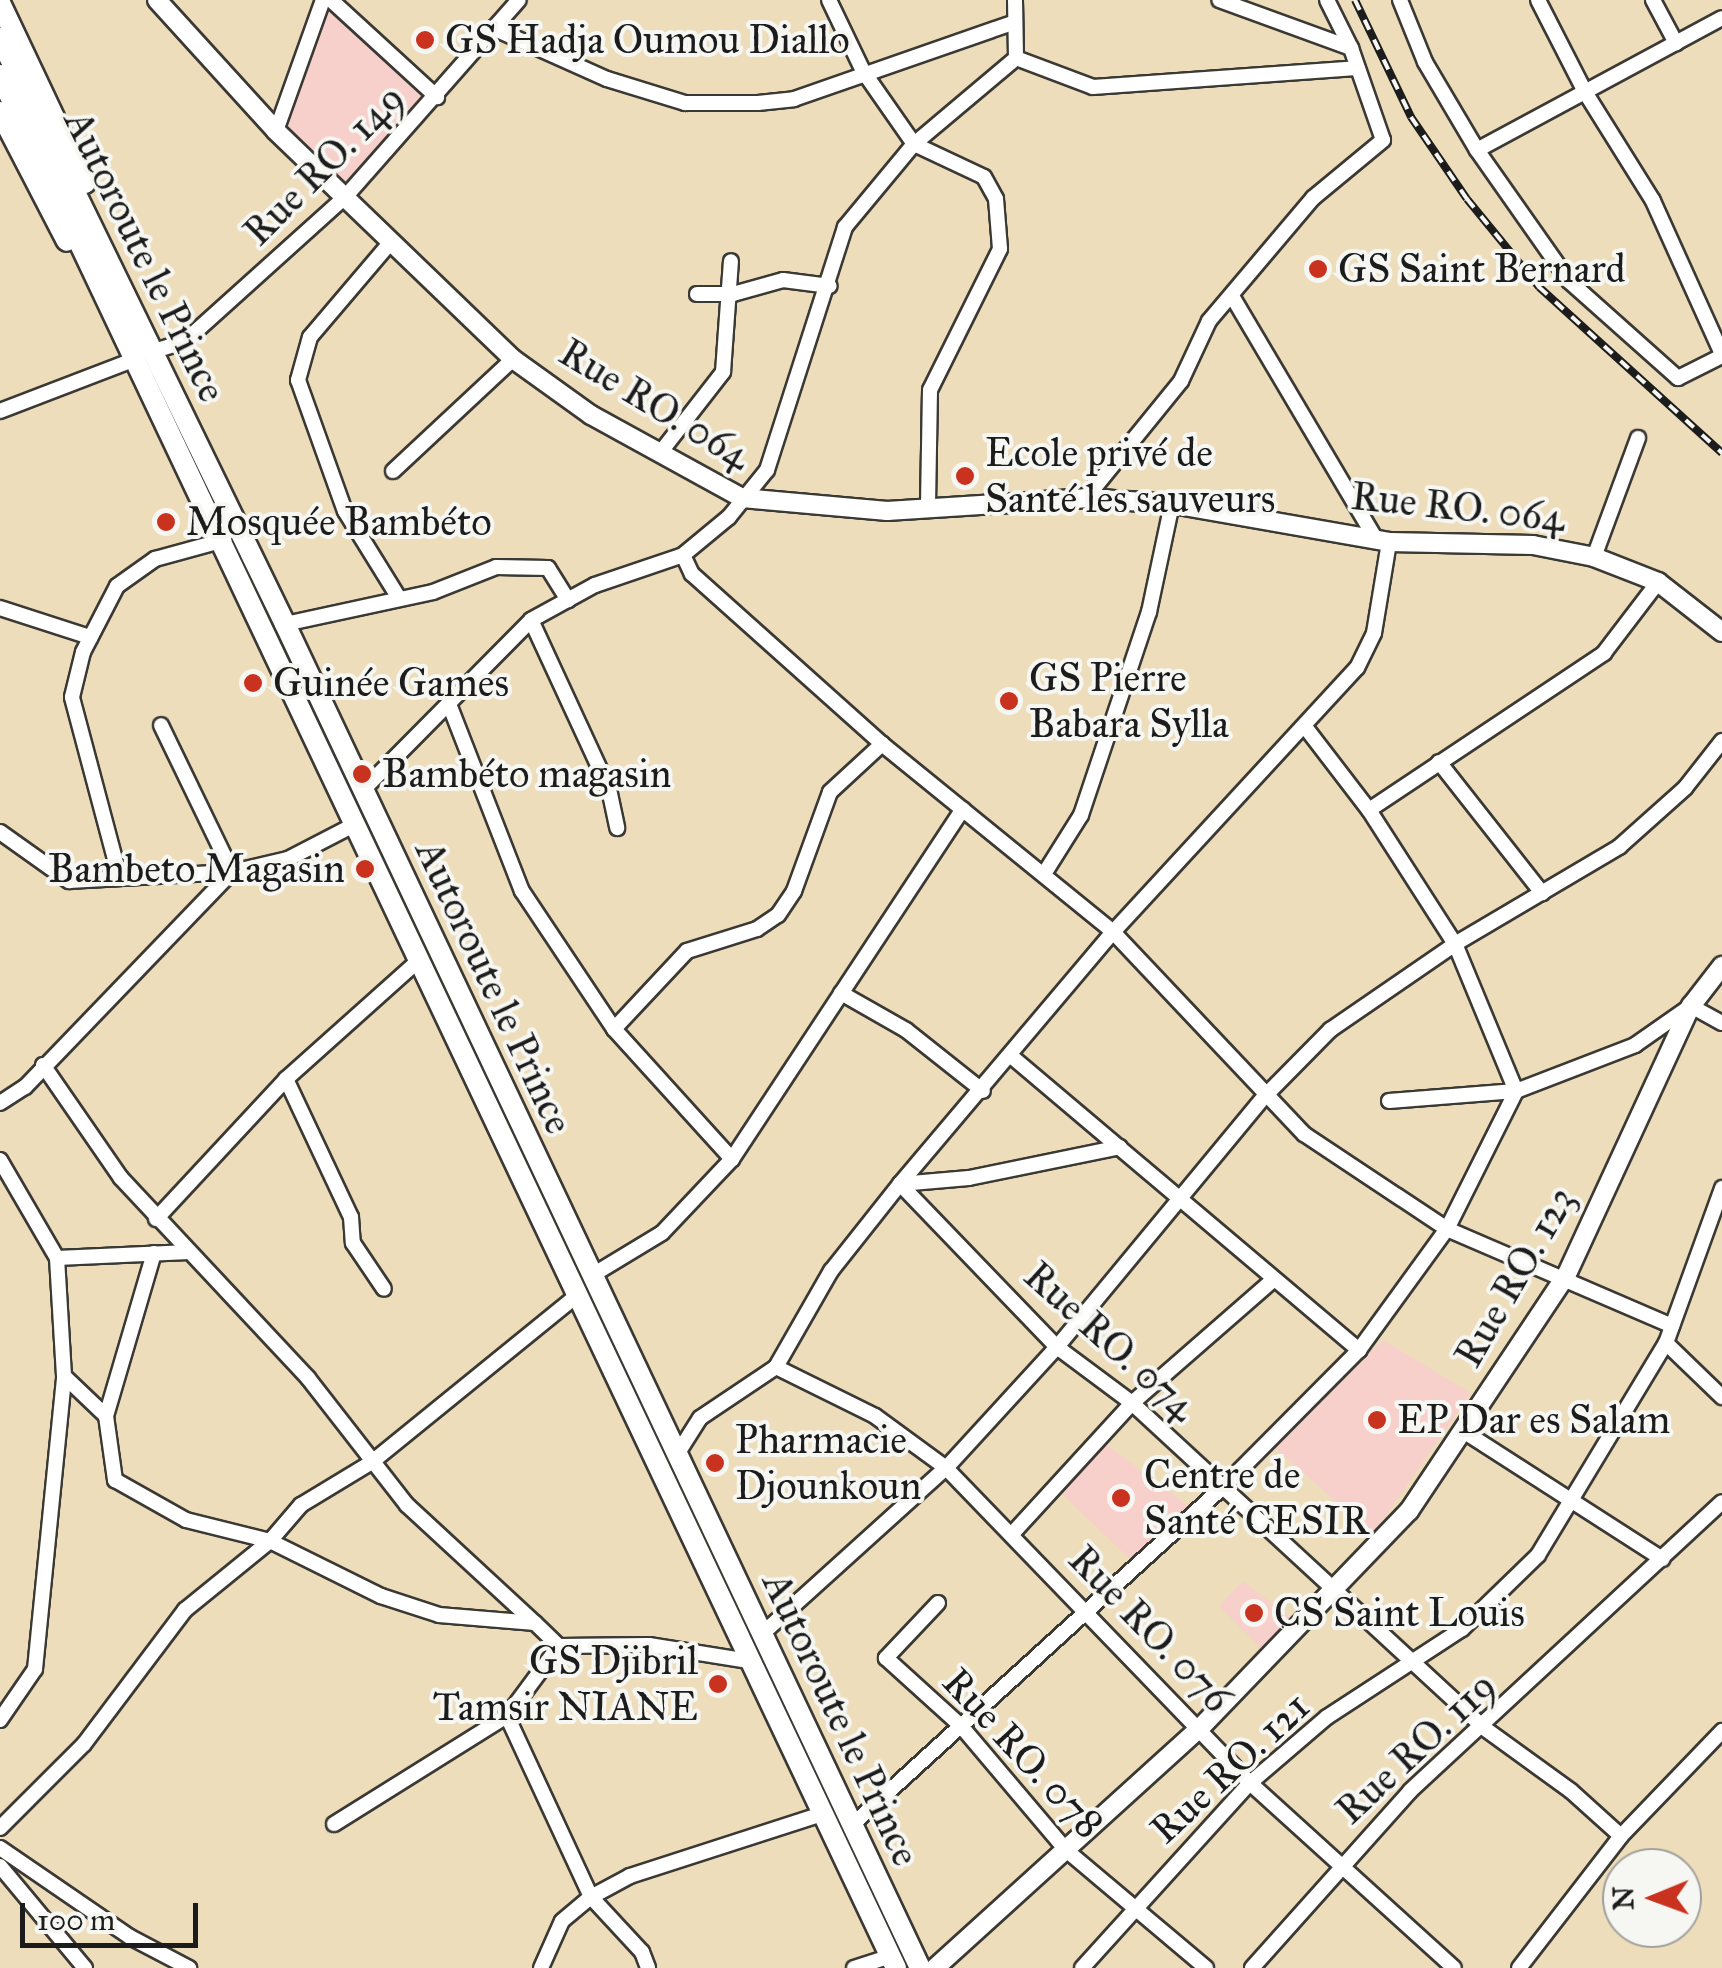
<!DOCTYPE html>
<html>
<head>
<meta charset="utf-8">
<style>
	body { margin:0 }
	#map { position:relative; width:1722px; height:1968px; overflow:hidden; background:#edddbb; font-family:"IM FELL Great Primer",serif }
	div>[style] { position:absolute }
	[style*='--x'] { left:calc(var(--x)*1px); top:calc(var(--y)*1px); width:calc(var(--w)*1px); rotate:calc(var(--a)*1deg) }
	.built>* { inset:0; background:#f7d0cb }
	.roads { filter:drop-shadow(2px 0 #3b3934) drop-shadow(-2px 0 #3b3934) drop-shadow(0 2px #3b3934) drop-shadow(0 -2px #3b3934) }
	.minor>* { height:14px; margin:-7px; padding:0 7px; transform-origin:7px; border-radius:7px; background:#fff }
	.tertiary>* { height:18px; margin:-9px; padding:0 9px; transform-origin:9px; border-radius:9px; background:#fff }
	.primary>* { height:20px; margin:-10px; padding:0 10px; transform-origin:10px; border-radius:10px; background:#fff }
	.rail>* { height:8px; margin-top:-4px; transform-origin:0; background:repeating-linear-gradient(90deg,#f6f6f2 0 11px,#1c1c1c 0 22px); box-sizing:border-box; border-block:2px solid #1c1c1c }
	.dots>* { width:28px; height:28px; translate:-50% -50%; box-sizing:border-box; border:5px solid #f6f6f2; border-radius:50% }
	span { translate:-50% -50%; white-space:nowrap; text-align:center; line-height:1.15; -webkit-text-stroke:8px #f6f6f2; paint-order:stroke }
	.poi-label { font-size:40px; color:#1c1c1c }
	.left { translate:0 -50%; text-align:left }
	.right { translate:-100% -50%; text-align:right }
	.street-label { font-size:40px; color:#1c1c1c }
	.north { position:absolute; left:1602px; top:1848px; width:100px; height:100px; box-sizing:border-box; background:#f6f6f2; border:2px solid #9f9f9c; border-radius:50%; rotate:269deg; font-size:28px; font-weight:700; line-height:40px; text-align:center; color:#1c1c1c }
	.north::after { content:''; display:block; margin:auto; width:35px; height:45px; background:#c8321e; clip-path:polygon(50% 0,100% 100%,50% 72%,0 100%) }
	.scale { position:absolute; left:20px; top:1903px; width:178px; height:45px; box-sizing:border-box; border:5px solid #1c1c1c; border-top:0; padding-left:12px; font-size:30px; line-height:35px; white-space:nowrap; color:#1c1c1c; -webkit-text-stroke:8px #f6f6f2; paint-order:stroke }
</style>
</head>
<body>
<div id="map">
	<div class="built">
		<div style="clip-path:polygon(331px 3px,433px 97px,344px 192px,279px 127px,322px 9px)"></div>
		<div style="clip-path:polygon(1383px 1340px,1471px 1393px,1373px 1534px,1273px 1446px)"></div>
		<div style="clip-path:polygon(1103px 1442px,1188px 1506px,1132px 1561px,1058px 1490px)"></div>
		<div style="clip-path:polygon(1243px 1581px,1292px 1619px,1264px 1652px,1219px 1606px)"></div>
	</div>
	<div class="roads">
		<div class="minor">
			<div style="--x:331;--y:0;--w:144;--a:42.5"></div>
			<div style="--x:829;--y:0;--w:79;--a:64.4"></div>
			<div style="--x:863;--y:71;--w:89;--a:55.1"></div>
			<div style="--x:914;--y:144;--w:77;--a:25.2"></div>
			<div style="--x:984;--y:177;--w:25;--a:61"></div>
			<div style="--x:996;--y:199;--w:50;--a:85.4"></div>
			<div style="--x:1000;--y:249;--w:157;--a:116.4"></div>
			<div style="--x:930;--y:390;--w:119;--a:91"></div>
			<div style="--x:1015;--y:0;--w:58;--a:89"></div>
			<div style="--x:1016;--y:58;--w:82;--a:20.6"></div>
			<div style="--x:1093;--y:87;--w:264;--a:-4.1"></div>
			<div style="--x:1327;--y:0;--w:54;--a:63.4"></div>
			<div style="--x:1400;--y:0;--w:67;--a:68"></div>
			<div style="--x:1425;--y:62;--w:102;--a:59.4"></div>
			<div style="--x:1477;--y:150;--w:160;--a:54.9"></div>
			<div style="--x:1569;--y:281;--w:146;--a:41.7"></div>
			<div style="--x:1678;--y:378;--w:49;--a:-26.6"></div>
			<div style="--x:1538;--y:0;--w:103;--a:62.9"></div>
			<div style="--x:1585;--y:92;--w:128;--a:58"></div>
			<div style="--x:1653;--y:201;--w:168;--a:65.7"></div>
			<div style="--x:1653;--y:0;--w:49;--a:61.9"></div>
			<div style="--x:493;--y:28;--w:125;--a:24.1"></div>
			<div style="--x:607;--y:79;--w:82;--a:17.1"></div>
			<div style="--x:685;--y:103;--w:73;--a:0"></div>
			<div style="--x:758;--y:103;--w:36;--a:-6"></div>
			<div style="--x:794;--y:99;--w:231;--a:-19.2"></div>
			<div style="--x:276;--y:131;--w:139;--a:-70.3"></div>
			<div style="--x:1477;--y:150;--w:278;--a:-28.3"></div>
			<div style="--x:390;--y:243;--w:123;--a:130.4"></div>
			<div style="--x:310;--y:337;--w:45;--a:105.6"></div>
			<div style="--x:298;--y:380;--w:139;--a:70.3"></div>
			<div style="--x:345;--y:511;--w:102;--a:58.2"></div>
			<div style="--x:697;--y:294;--w:36;--a:0"></div>
			<div style="--x:733;--y:294;--w:52;--a:-15.6"></div>
			<div style="--x:783;--y:280;--w:47;--a:7.3"></div>
			<div style="--x:1232;--y:296;--w:279;--a:59.4"></div>
			<div style="--x:154;--y:351;--w:31;--a:-17"></div>
			<div style="--x:184;--y:342;--w:218;--a:-42"></div>
			<div style="--x:346;--y:196;--w:261;--a:-48.6"></div>
			<div style="--x:0;--y:411;--w:148;--a:-21"></div>
			<div style="--x:660;--y:453;--w:103;--a:-52.1"></div>
			<div style="--x:723;--y:372;--w:111;--a:-85.9"></div>
			<div style="--x:393;--y:471;--w:164;--a:-43"></div>
			<div style="--x:1086;--y:498;--w:151;--a:-50.9"></div>
			<div style="--x:1181;--y:381;--w:66;--a:-65"></div>
			<div style="--x:1209;--y:321;--w:161;--a:-49.8"></div>
			<div style="--x:1313;--y:198;--w:91;--a:-39.6"></div>
			<div style="--x:1383;--y:140;--w:97;--a:-109.2"></div>
			<div style="--x:1351;--y:48;--w:140;--a:-160"></div>
			<div style="--x:683;--y:555;--w:21;--a:65"></div>
			<div style="--x:692;--y:574;--w:255;--a:41.8"></div>
			<div style="--x:882;--y:744;--w:298;--a:39.1"></div>
			<div style="--x:1113;--y:932;--w:278;--a:46.6"></div>
			<div style="--x:1304;--y:1134;--w:172;--a:33.6"></div>
			<div style="--x:1447;--y:1229;--w:245;--a:23.3"></div>
			<div style="--x:1594;--y:557;--w:127;--a:-69.7"></div>
			<div style="--x:0;--y:608;--w:95;--a:17.9"></div>
			<div style="--x:531;--y:620;--w:186;--a:65.2"></div>
			<div style="--x:609;--y:789;--w:40;--a:78"></div>
			<div style="--x:285;--y:624;--w:151;--a:-12.2"></div>
			<div style="--x:433;--y:592;--w:68;--a:-21.6"></div>
			<div style="--x:496;--y:567;--w:52;--a:1.1"></div>
			<div style="--x:548;--y:568;--w:38;--a:58"></div>
			<div style="--x:449;--y:704;--w:201;--a:68.7"></div>
			<div style="--x:522;--y:891;--w:166;--a:56.3"></div>
			<div style="--x:614;--y:1029;--w:176;--a:47.8"></div>
			<div style="--x:1306;--y:728;--w:103;--a:52.5"></div>
			<div style="--x:1369;--y:810;--w:283;--a:-33.7"></div>
			<div style="--x:1604;--y:653;--w:89;--a:-52.7"></div>
			<div style="--x:1439;--y:762;--w:167;--a:51.8"></div>
			<div style="--x:362;--y:791;--w:240;--a:-45.3"></div>
			<div style="--x:531;--y:620;--w:73;--a:-28.7"></div>
			<div style="--x:595;--y:585;--w:93;--a:-18.8"></div>
			<div style="--x:683;--y:555;--w:60;--a:-39.6"></div>
			<div style="--x:729;--y:517;--w:60;--a:-51"></div>
			<div style="--x:767;--y:470;--w:255;--a:-72.2"></div>
			<div style="--x:845;--y:227;--w:108;--a:-50.3"></div>
			<div style="--x:914;--y:144;--w:133;--a:-40.1"></div>
			<div style="--x:0;--y:832;--w:85;--a:35.4"></div>
			<div style="--x:69;--y:881;--w:163;--a:-3.2"></div>
			<div style="--x:232;--y:872;--w:57;--a:-13.1"></div>
			<div style="--x:288;--y:859;--w:74;--a:-27.3"></div>
			<div style="--x:1044;--y:874;--w:70;--a:-57.9"></div>
			<div style="--x:1081;--y:815;--w:214;--a:-71.5"></div>
			<div style="--x:1149;--y:612;--w:110;--a:-78"></div>
			<div style="--x:120;--y:878;--w:187;--a:-104.9"></div>
			<div style="--x:72;--y:697;--w:46;--a:-76.3"></div>
			<div style="--x:83;--y:652;--w:74;--a:-62.7"></div>
			<div style="--x:117;--y:586;--w:47;--a:-35.4"></div>
			<div style="--x:155;--y:559;--w:72;--a:-15.4"></div>
			<div style="--x:841;--y:993;--w:75;--a:29.6"></div>
			<div style="--x:906;--y:1030;--w:98;--a:38.4"></div>
			<div style="--x:614;--y:1029;--w:107;--a:-46.9"></div>
			<div style="--x:687;--y:951;--w:73;--a:-17.4"></div>
			<div style="--x:757;--y:929;--w:25;--a:-34"></div>
			<div style="--x:778;--y:915;--w:29;--a:-56"></div>
			<div style="--x:794;--y:891;--w:105;--a:-70"></div>
			<div style="--x:830;--y:792;--w:71;--a:-42.7"></div>
			<div style="--x:1011;--y:1056;--w:456;--a:40.2"></div>
			<div style="--x:43;--y:1065;--w:137;--a:55.4"></div>
			<div style="--x:121;--y:1178;--w:274;--a:46.9"></div>
			<div style="--x:308;--y:1378;--w:161;--a:52.1"></div>
			<div style="--x:407;--y:1505;--w:173;--a:42.7"></div>
			<div style="--x:286;--y:1079;--w:153;--a:64.8"></div>
			<div style="--x:351;--y:1217;--w:26;--a:86"></div>
			<div style="--x:353;--y:1243;--w:55;--a:56"></div>
			<div style="--x:1389;--y:1101;--w:127;--a:-4.5"></div>
			<div style="--x:1516;--y:1091;--w:128;--a:-21.1"></div>
			<div style="--x:1635;--y:1045;--w:68;--a:-34.9"></div>
			<div style="--x:1691;--y:1006;--w:35;--a:29"></div>
			<div style="--x:0;--y:1103;--w:30;--a:-33"></div>
			<div style="--x:25;--y:1087;--w:298;--a:-46.1"></div>
			<div style="--x:232;--y:872;--w:163;--a:-115.8"></div>
			<div style="--x:0;--y:1160;--w:113;--a:59.8"></div>
			<div style="--x:57;--y:1258;--w:118;--a:86.6"></div>
			<div style="--x:64;--y:1376;--w:58;--a:43.6"></div>
			<div style="--x:900;--y:1184;--w:226;--a:46.1"></div>
			<div style="--x:1057;--y:1347;--w:94;--a:36.7"></div>
			<div style="--x:1132;--y:1403;--w:479;--a:42.7"></div>
			<div style="--x:1484;--y:1728;--w:107;--a:35.9"></div>
			<div style="--x:1571;--y:1791;--w:67;--a:42"></div>
			<div style="--x:900;--y:1184;--w:69;--a:-5"></div>
			<div style="--x:969;--y:1178;--w:154;--a:-11.6"></div>
			<div style="--x:156;--y:1219;--w:191;--a:-47.1"></div>
			<div style="--x:286;--y:1079;--w:177;--a:-41.8"></div>
			<div style="--x:154;--y:1253;--w:170;--a:106.4"></div>
			<div style="--x:106;--y:1416;--w:65;--a:82"></div>
			<div style="--x:115;--y:1480;--w:81;--a:29.4"></div>
			<div style="--x:186;--y:1520;--w:87;--a:14"></div>
			<div style="--x:270;--y:1541;--w:124;--a:26.4"></div>
			<div style="--x:381;--y:1596;--w:61;--a:18.1"></div>
			<div style="--x:439;--y:1615;--w:96;--a:4.8"></div>
			<div style="--x:535;--y:1623;--w:33;--a:44"></div>
			<div style="--x:559;--y:1646;--w:90;--a:-0.6"></div>
			<div style="--x:649;--y:1645;--w:101;--a:9.1"></div>
			<div style="--x:57;--y:1258;--w:132;--a:-2.6"></div>
			<div style="--x:591;--y:1276;--w:83;--a:-31.2"></div>
			<div style="--x:662;--y:1233;--w:102;--a:-46.6"></div>
			<div style="--x:732;--y:1159;--w:419;--a:-56.6"></div>
			<div style="--x:1666;--y:1343;--w:78;--a:44"></div>
			<div style="--x:776;--y:1367;--w:110;--a:26.3"></div>
			<div style="--x:875;--y:1416;--w:88;--a:36.2"></div>
			<div style="--x:946;--y:1468;--w:438;--a:46"></div>
			<div style="--x:1250;--y:1783;--w:275;--a:42.2"></div>
			<div style="--x:1463;--y:1431;--w:237;--a:32.7"></div>
			<div style="--x:676;--y:1456;--w:45;--a:-57.7"></div>
			<div style="--x:700;--y:1418;--w:92;--a:-33.9"></div>
			<div style="--x:776;--y:1367;--w:111;--a:-60.2"></div>
			<div style="--x:831;--y:1271;--w:111;--a:-51.6"></div>
			<div style="--x:900;--y:1184;--w:330;--a:-49.8"></div>
			<div style="--x:1113;--y:932;--w:359;--a:-47.3"></div>
			<div style="--x:1357;--y:668;--w:39;--a:-64"></div>
			<div style="--x:1374;--y:633;--w:92;--a:-80.6"></div>
			<div style="--x:1012;--y:1534;--w:178;--a:-47.5"></div>
			<div style="--x:1132;--y:1403;--w:186;--a:-41.1"></div>
			<div style="--x:938;--y:1603;--w:76;--a:133.4"></div>
			<div style="--x:886;--y:1658;--w:103;--a:42.2"></div>
			<div style="--x:962;--y:1727;--w:161;--a:49.8"></div>
			<div style="--x:1066;--y:1850;--w:183;--a:40.1"></div>
			<div style="--x:762;--y:1634;--w:248;--a:-42.1"></div>
			<div style="--x:946;--y:1468;--w:164;--a:-47.5"></div>
			<div style="--x:1057;--y:1347;--w:326;--a:-50.4"></div>
			<div style="--x:1265;--y:1096;--w:93;--a:-45.4"></div>
			<div style="--x:1330;--y:1030;--w:152;--a:-34.5"></div>
			<div style="--x:1455;--y:944;--w:191;--a:-30.6"></div>
			<div style="--x:1619;--y:847;--w:89;--a:-41.8"></div>
			<div style="--x:1685;--y:788;--w:60;--a:-51.8"></div>
			<div style="--x:507;--y:1716;--w:200;--a:65.1"></div>
			<div style="--x:591;--y:1897;--w:44;--a:-28.3"></div>
			<div style="--x:630;--y:1876;--w:202;--a:-17.9"></div>
			<div style="--x:0;--y:1720;--w:62;--a:-55.5"></div>
			<div style="--x:35;--y:1669;--w:294;--a:-84.3"></div>
			<div style="--x:334;--y:1824;--w:204;--a:-32"></div>
			<div style="--x:507;--y:1716;--w:87;--a:-53.4"></div>
			<div style="--x:852;--y:1825;--w:502;--a:-42.34"></div>
			<div style="--x:1223;--y:1487;--w:193;--a:-45.2"></div>
			<div style="--x:1359;--y:1350;--w:150;--a:-54"></div>
			<div style="--x:1447;--y:1229;--w:154;--a:-63.4"></div>
			<div style="--x:1516;--y:1091;--w:159;--a:-112.5"></div>
			<div style="--x:1455;--y:944;--w:159;--a:-122.7"></div>
			<div style="--x:0;--y:1828;--w:119;--a:-45"></div>
			<div style="--x:84;--y:1744;--w:168;--a:-53"></div>
			<div style="--x:185;--y:1610;--w:109;--a:-39.1"></div>
			<div style="--x:270;--y:1541;--w:48;--a:-49.3"></div>
			<div style="--x:301;--y:1505;--w:83;--a:-31.2"></div>
			<div style="--x:372;--y:1462;--w:260;--a:-39.1"></div>
			<div style="--x:0;--y:1848;--w:158;--a:34.4"></div>
			<div style="--x:130;--y:1937;--w:67;--a:27.7"></div>
			<div style="--x:0;--y:1866;--w:133;--a:50.2"></div>
			<div style="--x:541;--y:1968;--w:51;--a:-65.9"></div>
			<div style="--x:562;--y:1921;--w:38;--a:-40"></div>
			<div style="--x:591;--y:1897;--w:75;--a:47.2"></div>
			<div style="--x:642;--y:1952;--w:17;--a:69"></div>
			<div style="--x:854;--y:1968;--w:38;--a:-18"></div>
			<div style="--x:1082;--y:1968;--w:250;--a:-47.8"></div>
			<div style="--x:1250;--y:1783;--w:101;--a:-40.6"></div>
			<div style="--x:1327;--y:1717;--w:161;--a:-33.1"></div>
			<div style="--x:1462;--y:1629;--w:106;--a:-44.2"></div>
			<div style="--x:1538;--y:1555;--w:248;--a:-58.9"></div>
			<div style="--x:1666;--y:1343;--w:165;--a:-70.1"></div>
			<div style="--x:1252;--y:1968;--w:237;--a:-48.2"></div>
			<div style="--x:1410;--y:1791;--w:425;--a:-42.8"></div>
			<div style="--x:1519;--y:1968;--w:167;--a:-52.3"></div>
			<div style="--x:1621;--y:1836;--w:146;--a:-46.1"></div>
		</div>
		<div class="tertiary">
			<div style="--x:157;--y:0;--w:177;--a:47.7"></div>
			<div style="--x:276;--y:131;--w:329;--a:43.9"></div>
			<div style="--x:513;--y:359;--w:96;--a:35.7"></div>
			<div style="--x:591;--y:415;--w:172;--a:28.8"></div>
			<div style="--x:742;--y:498;--w:146;--a:5.1"></div>
			<div style="--x:887;--y:511;--w:199;--a:-3.7"></div>
			<div style="--x:1086;--y:498;--w:86;--a:4"></div>
			<div style="--x:1172;--y:504;--w:220;--a:9.9"></div>
			<div style="--x:1389;--y:542;--w:144;--a:1.2"></div>
			<div style="--x:1533;--y:545;--w:62;--a:11.1"></div>
			<div style="--x:1594;--y:557;--w:69;--a:21.3"></div>
			<div style="--x:1658;--y:582;--w:81;--a:38"></div>
			<div style="--x:935;--y:1968;--w:359;--a:-42.2"></div>
			<div style="--x:1201;--y:1727;--w:300;--a:-46.1"></div>
			<div style="--x:1409;--y:1511;--w:283;--a:-56.3"></div>
			<div style="--x:1566;--y:1276;--w:298;--a:-65.2"></div>
			<div style="--x:1691;--y:1006;--w:51;--a:-52.2"></div>
		</div>
		<div class="primary">
			<div style="--x:0;--y:3;--w:199;--a:64.7"></div>
			<div style="--x:0;--y:38;--w:652;--a:64.06"></div>
			<div style="--x:285;--y:624;--w:1486;--a:64.71"></div>
			<div style="--x:0;--y:75;--w:2094;--a:64.67"></div>
			<div style="--x:0;--y:112;--w:145;--a:62.6"></div>
		</div>
	</div>
	<div class="rail">
		<div style="--x:1355;--y:0;--w:130;--a:64.4"></div>
		<div style="--x:1411;--y:117;--w:99;--a:55.7"></div>
		<div style="--x:1467;--y:199;--w:114;--a:50.7"></div>
		<div style="--x:1539;--y:287;--w:247;--a:42.2"></div>
	</div>
	<div class="dots">
		<div style="left:425px;top:40px;background:#c8321e"></div>
		<div style="left:1318px;top:269px;background:#c8321e"></div>
		<div style="left:965px;top:476px;background:#c8321e"></div>
		<div style="left:166px;top:522px;background:#c8321e"></div>
		<div style="left:253px;top:683px;background:#c8321e"></div>
		<div style="left:1009px;top:701px;background:#c8321e"></div>
		<div style="left:362px;top:774px;background:#c8321e"></div>
		<div style="left:365px;top:869px;background:#c8321e"></div>
		<div style="left:1377px;top:1420px;background:#c8321e"></div>
		<div style="left:715px;top:1463px;background:#c8321e"></div>
		<div style="left:1121px;top:1498px;background:#c8321e"></div>
		<div style="left:1254px;top:1613px;background:#c8321e"></div>
		<div style="left:718px;top:1684px;background:#c8321e"></div>
	</div>
	<div class="poi-label">
		<span class="left" style="left:445px;top:40px">GS Hadja Oumou Diallo</span>
		<span class="left" style="left:1338px;top:269px">GS Saint Bernard</span>
		<span class="left" style="left:985px;top:476px">Ecole privé de<br>Santé les sauveurs</span>
		<span class="left" style="left:186px;top:522px">Mosquée Bambéto</span>
		<span class="left" style="left:1029px;top:701px">GS Pierre<br>Babara Sylla</span>
		<span class="left" style="left:273px;top:683px">Guinée Games</span>
		<span class="left" style="left:382px;top:774px">Bambéto magasin</span>
		<span class="right" style="left:345px;top:869px">Bambeto Magasin</span>
		<span class="left" style="left:1397px;top:1420px">EP Dar es Salam</span>
		<span class="left" style="left:735px;top:1463px">Pharmacie<br>Djounkoun</span>
		<span class="left" style="left:1144px;top:1498px">Centre de<br>Santé CESIR</span>
		<span class="left" style="left:1274px;top:1613px">CS Saint Louis</span>
		<span class="right" style="left:698px;top:1684px">GS Djibril<br>Tamsir NIANE</span>
	</div>
	<div class="street-label">
		<span style="left:324px;top:165px;rotate:-45deg">Rue RO. 149</span>
		<span style="left:145px;top:256px;rotate:64deg">Autoroute le Prince</span>
		<span style="left:655px;top:404px;rotate:31deg">Rue RO. 064</span>
		<span style="left:1458px;top:507px;rotate:6deg">Rue RO. 064</span>
		<span style="left:494px;top:987px;rotate:65deg">Autoroute le Prince</span>
		<span style="left:1515px;top:1277px;rotate:-60deg">Rue RO. 123</span>
		<span style="left:1110px;top:1341px;rotate:42deg">Rue RO. 074</span>
		<span style="left:1150px;top:1629px;rotate:46deg">Rue RO. 076</span>
		<span style="left:841px;top:1719px;rotate:65deg">Autoroute le Prince</span>
		<span style="left:1416px;top:1748px;rotate:-43deg">Rue RO. 119</span>
		<span style="left:1023px;top:1753px;rotate:47deg">Rue RO. 078</span>
		<span style="left:1230px;top:1768px;rotate:-43deg">Rue RO. 121</span>
	</div>
	<div class="north">N</div>
	<div class="scale">100 m</div>
</div>
</body>
</html>
